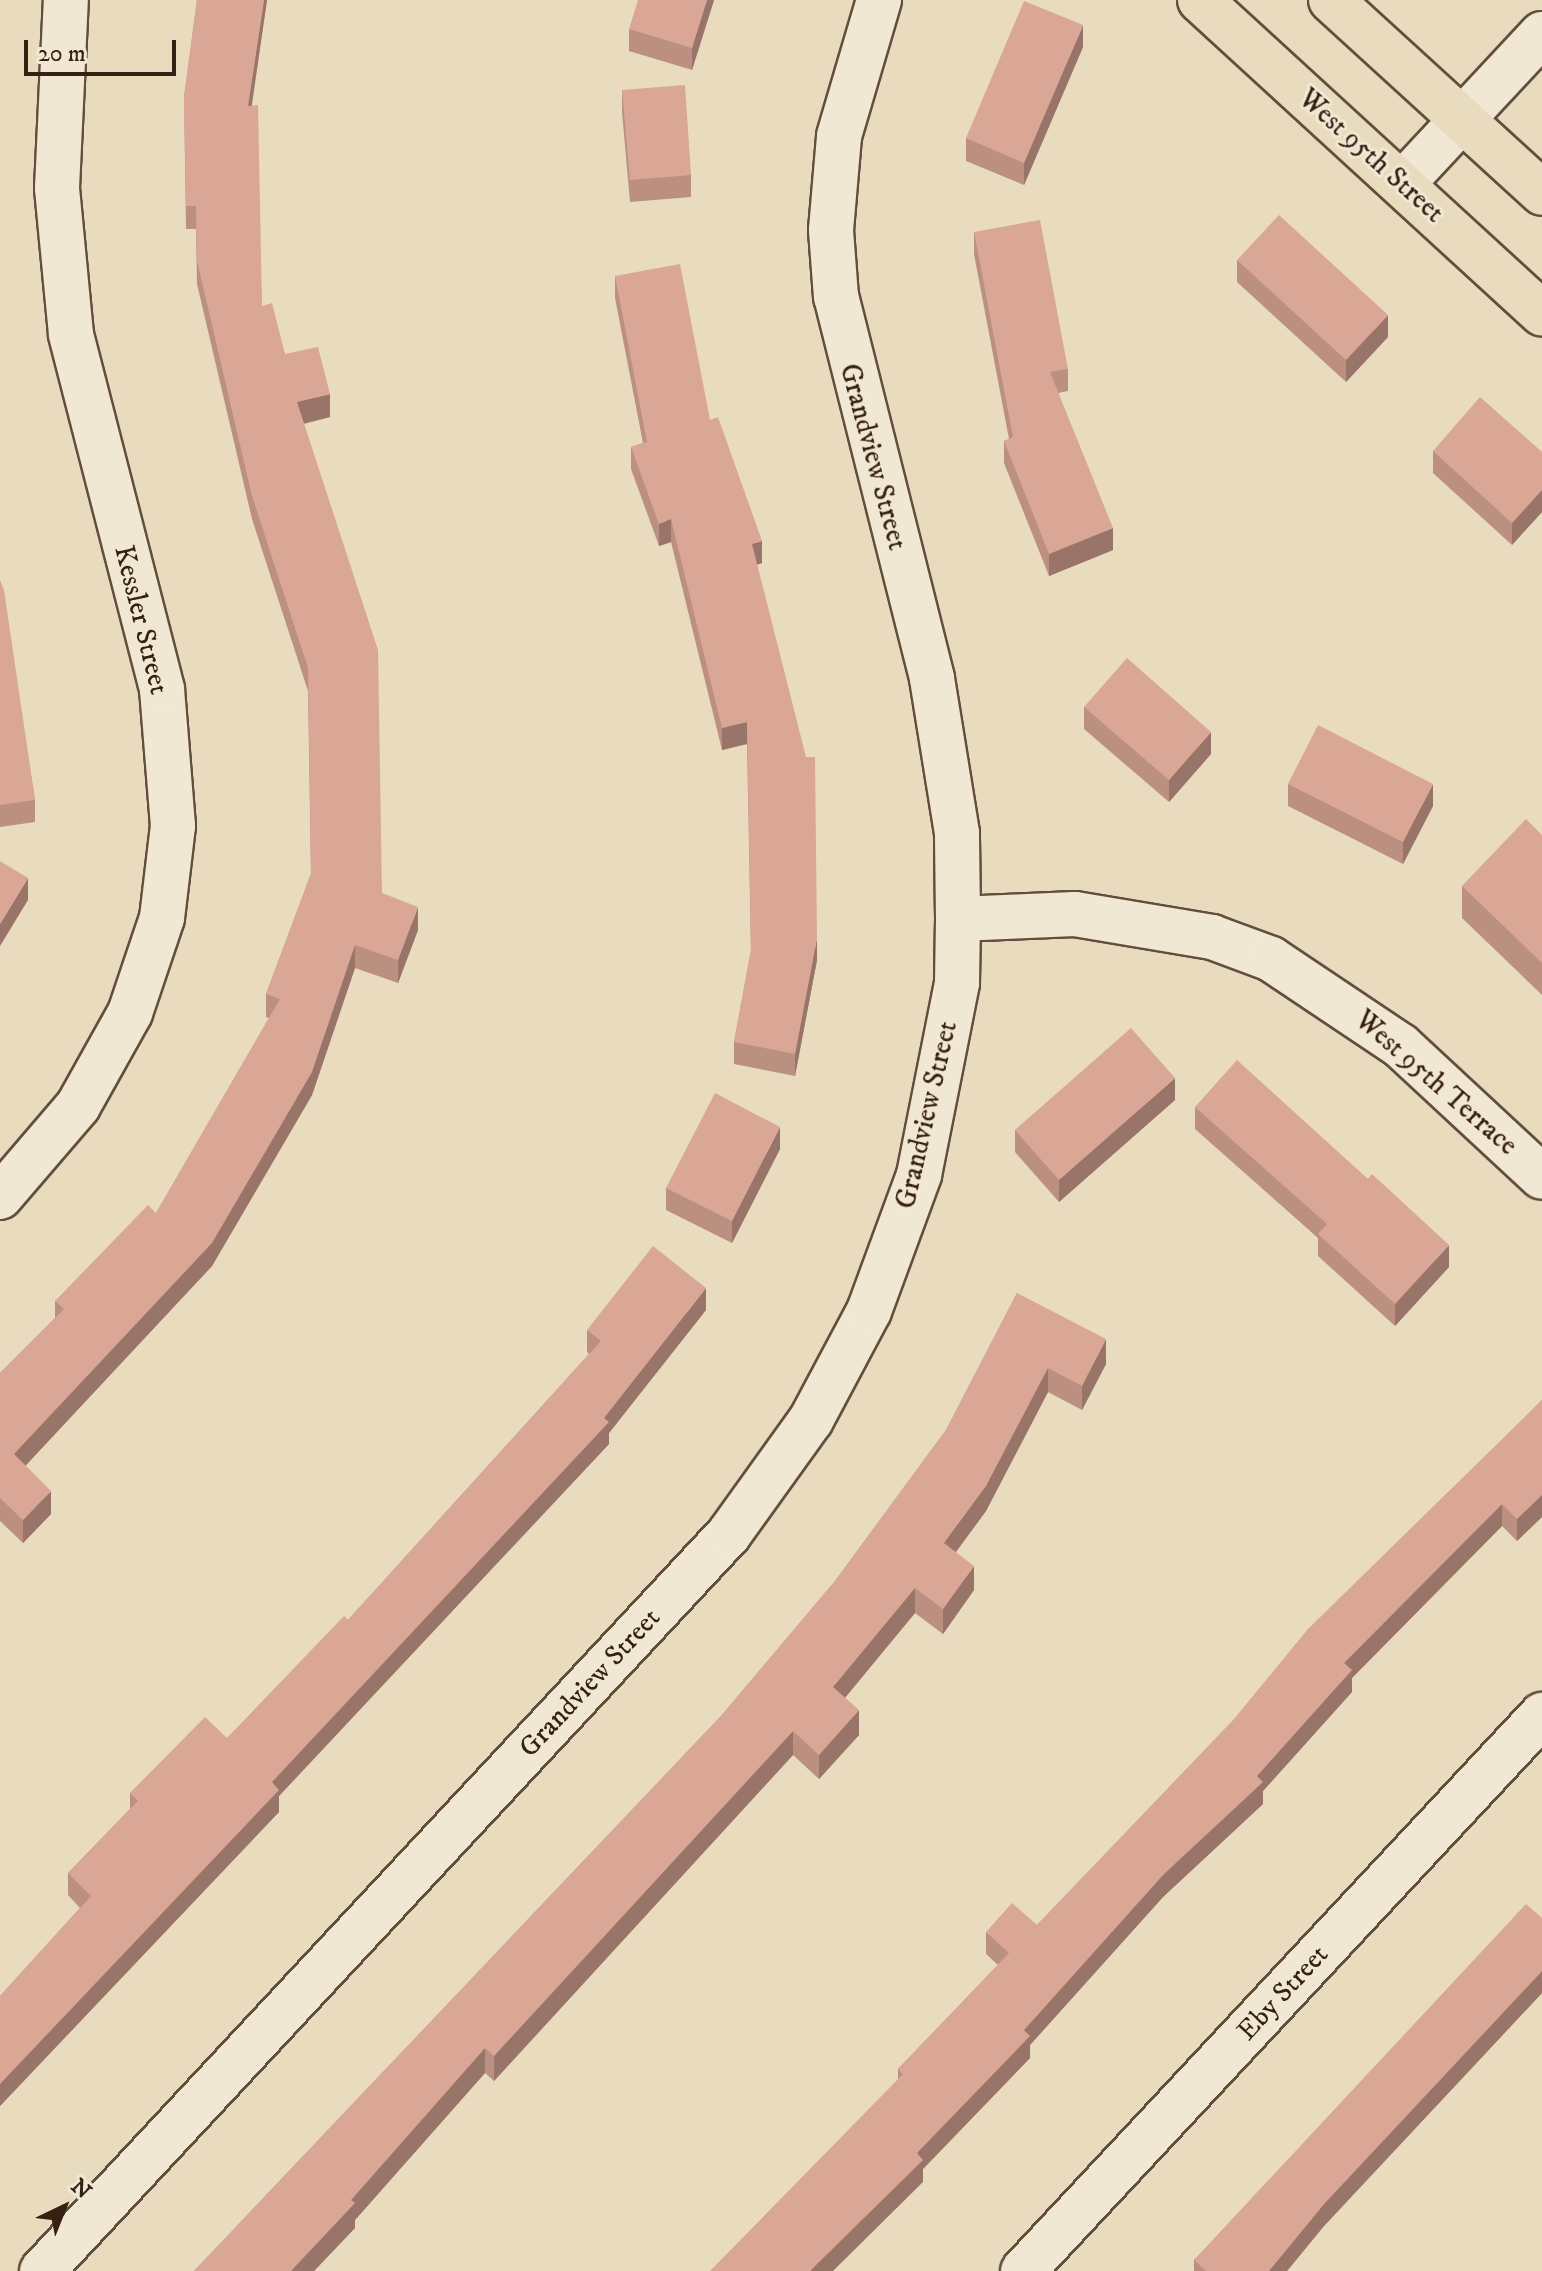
<!DOCTYPE html>
<html>
<head>
<meta charset="utf-8">
<style>
	body { margin:0 }
	#map { position:relative; width:1542px; height:2271px; overflow:hidden; background:#e9dbbd; font-family:"IM FELL DW Pica",serif }
	div>[style] { position:absolute }
	[style*='--x'] { left:calc(var(--x)*1px); top:calc(var(--y)*1px); width:calc(var(--w)*1px); rotate:calc(var(--a)*1deg) }
	.roads { filter:drop-shadow(2px 0 #634e3e) drop-shadow(-2px 0 #634e3e) drop-shadow(0 2px #634e3e) drop-shadow(0 -2px #634e3e) }
	.minor>* { height:44px; margin:-22px; padding:0 22px; transform-origin:22px; border-radius:22px; background:#f1e8d4 }
	.major>* { height:44px; margin:-22px; padding:0 22px; transform-origin:22px; border-radius:22px; background:#e9dbbd }
	.wall>* { inset:0; background:#bb9081 }
	.shaded-wall>* { inset:0; background:#997569 }
	.building>* { inset:0; background:#daa796 }
	span { translate:-50% -50%; white-space:nowrap; text-align:center; line-height:1.15; -webkit-text-stroke:6px #f1e8d4; paint-order:stroke }
	.street-label { font-size:28px; color:#361f13 }
	.north { position:absolute; left:24px; top:2167px; width:80px; height:80px; -webkit-text-stroke:6px #f1e8d4; paint-order:stroke; rotate:43deg; font-size:22px; font-weight:700; line-height:32px; text-align:center; color:#361f13 }
	.north::after { content:''; display:block; margin:auto; width:28px; height:36px; background:#361f13; clip-path:polygon(50% 0,100% 100%,50% 72%,0 100%) }
	.scale { position:absolute; left:24px; top:40px; width:152px; height:36px; box-sizing:border-box; border:4px solid #361f13; border-top:0; padding-left:10px; font-size:24px; line-height:28px; white-space:nowrap; color:#361f13; -webkit-text-stroke:6px #f1e8d4; paint-order:stroke }
</style>
</head>
<body>
<div id="map">
	<div class="roads">
		<div class="minor">
			<div style="--x:1402;--y:184;--w:205;--a:-47"></div>
			<div style="--x:958;--y:919;--w:117;--a:-2.4"></div>
			<div style="--x:1075;--y:914;--w:139;--a:9.5"></div>
			<div style="--x:1212;--y:937;--w:63;--a:20.4"></div>
			<div style="--x:1271;--y:959;--w:156;--a:33.8"></div>
			<div style="--x:1401;--y:1046;--w:192;--a:42.9"></div>
			<div style="--x:0;--y:1197;--w:120;--a:-49.4"></div>
			<div style="--x:78;--y:1106;--w:107;--a:-60.8"></div>
			<div style="--x:130;--y:1013;--w:100;--a:-71.4"></div>
			<div style="--x:162;--y:918;--w:93;--a:-83.2"></div>
			<div style="--x:173;--y:826;--w:137;--a:-94.6"></div>
			<div style="--x:162;--y:689;--w:366;--a:-104.4"></div>
			<div style="--x:71;--y:334;--w:147;--a:-95.5"></div>
			<div style="--x:57;--y:188;--w:188;--a:-87.3"></div>
			<div style="--x:42;--y:2271;--w:1008;--a:-47.01"></div>
			<div style="--x:729;--y:1534;--w:140;--a:-54.3"></div>
			<div style="--x:811;--y:1420;--w:123;--a:-62"></div>
			<div style="--x:869;--y:1311;--w:145;--a:-69.8"></div>
			<div style="--x:919;--y:1175;--w:196;--a:-78.8"></div>
			<div style="--x:957;--y:983;--w:64;--a:-89.1"></div>
			<div style="--x:958;--y:919;--w:86;--a:-90.7"></div>
			<div style="--x:957;--y:833;--w:157;--a:-99.2"></div>
			<div style="--x:932;--y:678;--w:393;--a:-104.1"></div>
			<div style="--x:836;--y:297;--w:67;--a:-94.3"></div>
			<div style="--x:831;--y:230;--w:94;--a:-85.1"></div>
			<div style="--x:839;--y:136;--w:142;--a:-73.6"></div>
			<div style="--x:1023;--y:2271;--w:761;--a:-46.97"></div>
		</div>
		<div class="major">
			<div style="--x:1200;--y:0;--w:464;--a:42.5"></div>
			<div style="--x:1331;--y:0;--w:286;--a:42.4"></div>
		</div>
	</div>
	<div class="wall">
		<div style="clip-path:polygon(197px 0,267px 0,252px 105px,262px 306px,285px 354px,330px 417px,304px 424px,382px 893px,418px 930px,398px 983px,355px 968px,312px 1095px,212px 1266px,25px 1466px,51px 1514px,23px 1543px,0 1521px,0 1373px,55px 1318px,55px 1301px,156px 1213px,269px 1018px,266px 1017px,266px 994px,311px 874px,308px 691px,252px 519px,197px 284px,196px 229px,186px 229px,184px 97px)"></div>
		<div style="clip-path:polygon(714px 0,692px 70px,629px 51px,629px 29px)"></div>
		<div style="clip-path:polygon(1083px 47px,1024px 185px,966px 161px,966px 138px)"></div>
		<div style="clip-path:polygon(622px 90px,691px 175px,691px 197px,630px 202px,622px 112px)"></div>
		<div style="clip-path:polygon(974px 232px,1068px 369px,1068px 391px,1058px 393px,1113px 550px,1049px 576px,1004px 463px,1004px 441px,1009px 439px,974px 254px)"></div>
		<div style="clip-path:polygon(1237px 260px,1388px 337px,1346px 382px,1237px 282px)"></div>
		<div style="clip-path:polygon(615px 276px,710px 420px,762px 563px,757px 565px,817px 960px,795px 1076px,734px 1064px,734px 1042px,751px 951px,747px 744px,722px 750px,671px 542px,659px 546px,631px 469px,631px 447px,643px 443px,615px 298px)"></div>
		<div style="clip-path:polygon(1433px 451px,1542px 452px,1542px 512px,1512px 545px,1433px 473px)"></div>
		<div style="clip-path:polygon(0 580px,35px 800px,35px 822px,0 827px)"></div>
		<div style="clip-path:polygon(1084px 707px,1211px 754px,1169px 802px,1084px 729px)"></div>
		<div style="clip-path:polygon(1288px 784px,1433px 806px,1403px 864px,1288px 806px)"></div>
		<div style="clip-path:polygon(1542px 835px,1542px 995px,1462px 918px,1462px 886px)"></div>
		<div style="clip-path:polygon(1175px 1100px,1059px 1202px,1015px 1152px,1015px 1130px)"></div>
		<div style="clip-path:polygon(1195px 1107px,1449px 1267px,1395px 1326px,1318px 1256px,1318px 1238px,1195px 1129px)"></div>
		<div style="clip-path:polygon(780px 1149px,732px 1243px,666px 1210px,666px 1188px)"></div>
		<div style="clip-path:polygon(1017px 1293px,1106px 1364px,1082px 1410px,1048px 1392px,986px 1511px,956px 1552px,974px 1590px,943px 1634px,915px 1613px,845px 1698px,859px 1735px,819px 1779px,793px 1755px,494px 2081px,485px 2073px,355px 2220px,355px 2228px,314px 2271px,194px 2271px,721px 1716px,835px 1581px,946px 1430px)"></div>
		<div style="clip-path:polygon(706px 1310px,609px 1433px,609px 1444px,279px 1796px,279px 1812px,0 2106px,0 1996px,80px 1908px,68px 1895px,68px 1873px,130px 1809px,130px 1793px,227px 1738px,348px 1620px,589px 1354px,587px 1352px,587px 1330px)"></div>
		<div style="clip-path:polygon(1542px 1400px,1542px 1517px,1517px 1541px,1502px 1526px,1352px 1678px,1352px 1692px,1263px 1791px,1263px 1804px,1163px 1897px,1030px 2045px,1030px 2058px,923px 2169px,923px 2182px,898px 2080px,898px 2069px,998px 1965px,986px 1954px,986px 1932px,1037px 1925px)"></div>
		<div style="clip-path:polygon(1542px 1918px,1542px 1993px,1324px 2226px,1287px 2271px,1194px 2271px,1194px 2260px)"></div>
	</div>
	<div class="shaded-wall">
		<div style="clip-path:polygon(264px 0,267px 0,248px 129px,248px 106px)"></div>
		<div style="clip-path:polygon(707px 0,714px 0,692px 70px,692px 48px)"></div>
		<div style="clip-path:polygon(1083px 25px,1083px 47px,1024px 185px,1024px 163px)"></div>
		<div style="clip-path:polygon(1388px 315px,1388px 337px,1346px 382px,1346px 360px)"></div>
		<div style="clip-path:polygon(330px 394px,330px 417px,297px 425px,297px 402px)"></div>
		<div style="clip-path:polygon(1542px 490px,1542px 512px,1512px 545px,1512px 523px)"></div>
		<div style="clip-path:polygon(671px 519px,671px 542px,659px 546px,659px 524px)"></div>
		<div style="clip-path:polygon(1113px 528px,1113px 550px,1049px 576px,1049px 554px)"></div>
		<div style="clip-path:polygon(762px 541px,762px 563px,752px 566px,752px 544px)"></div>
		<div style="clip-path:polygon(747px 722px,747px 744px,722px 750px,722px 728px)"></div>
		<div style="clip-path:polygon(1211px 732px,1211px 754px,1169px 802px,1169px 780px)"></div>
		<div style="clip-path:polygon(1433px 784px,1433px 806px,1403px 864px,1403px 842px)"></div>
		<div style="clip-path:polygon(28px 878px,28px 900px,0 946px,0 924px)"></div>
		<div style="clip-path:polygon(418px 907px,418px 930px,398px 983px,398px 960px)"></div>
		<div style="clip-path:polygon(817px 938px,817px 960px,795px 1076px,795px 1054px)"></div>
		<div style="clip-path:polygon(355px 945px,355px 968px,312px 1095px,212px 1266px,14px 1478px,14px 1454px)"></div>
		<div style="clip-path:polygon(1175px 1078px,1175px 1100px,1059px 1202px,1059px 1180px)"></div>
		<div style="clip-path:polygon(780px 1127px,780px 1149px,732px 1243px,732px 1221px)"></div>
		<div style="clip-path:polygon(1449px 1245px,1449px 1267px,1395px 1326px,1395px 1304px)"></div>
		<div style="clip-path:polygon(706px 1288px,706px 1310px,609px 1433px,609px 1444px,279px 1796px,279px 1812px,0 2106px,0 2084px,272px 1782px,604px 1418px)"></div>
		<div style="clip-path:polygon(1106px 1339px,1106px 1364px,1082px 1410px,1082px 1386px)"></div>
		<div style="clip-path:polygon(1048px 1368px,1048px 1392px,986px 1511px,944px 1568px,944px 1543px)"></div>
		<div style="clip-path:polygon(51px 1491px,51px 1514px,23px 1543px,23px 1520px)"></div>
		<div style="clip-path:polygon(1542px 1495px,1542px 1517px,1517px 1541px,1517px 1519px)"></div>
		<div style="clip-path:polygon(1502px 1504px,1502px 1526px,1352px 1678px,1352px 1692px,1263px 1791px,1263px 1804px,1163px 1897px,1030px 2045px,1030px 2058px,923px 2169px,923px 2182px,833px 2271px,810px 2271px,917px 2153px,1024px 2030px,1163px 1875px,1257px 1776px,1344px 1663px)"></div>
		<div style="clip-path:polygon(974px 1566px,974px 1590px,943px 1634px,943px 1609px)"></div>
		<div style="clip-path:polygon(915px 1588px,915px 1613px,833px 1712px,833px 1687px)"></div>
		<div style="clip-path:polygon(859px 1710px,859px 1735px,819px 1779px,819px 1755px)"></div>
		<div style="clip-path:polygon(793px 1731px,793px 1755px,494px 2081px,494px 2056px)"></div>
		<div style="clip-path:polygon(1542px 1971px,1542px 1993px,1324px 2226px,1287px 2271px,1269px 2271px,1324px 2204px)"></div>
		<div style="clip-path:polygon(485px 2048px,485px 2073px,355px 2220px,355px 2228px,314px 2271px,291px 2271px,351px 2200px)"></div>
	</div>
	<div class="building">
		<div style="clip-path:polygon(197px 0,264px 0,248px 106px,258px 105px,262px 306px,272px 303px,285px 354px,318px 347px,330px 394px,297px 402px,378px 650px,382px 893px,418px 907px,398px 960px,355px 945px,312px 1072px,212px 1243px,14px 1454px,51px 1491px,23px 1520px,0 1498px,0 1373px,64px 1309px,55px 1301px,148px 1205px,156px 1213px,280px 999px,266px 994px,311px 873px,308px 668px,252px 496px,197px 261px,196px 206px,186px 206px,184px 97px)"></div>
		<div style="clip-path:polygon(638px 0,707px 0,692px 48px,629px 29px)"></div>
		<div style="clip-path:polygon(1024px 1px,1083px 25px,1024px 163px,966px 138px)"></div>
		<div style="clip-path:polygon(685px 85px,691px 175px,630px 180px,622px 90px)"></div>
		<div style="clip-path:polygon(1279px 215px,1388px 315px,1346px 360px,1237px 260px)"></div>
		<div style="clip-path:polygon(1040px 220px,1068px 369px,1050px 372px,1113px 528px,1049px 554px,1004px 441px,1013px 437px,974px 232px)"></div>
		<div style="clip-path:polygon(680px 264px,710px 420px,718px 417px,762px 541px,752px 544px,806px 757px,815px 757px,817px 938px,795px 1054px,734px 1042px,751px 949px,747px 722px,722px 728px,671px 519px,659px 524px,631px 447px,647px 442px,615px 276px)"></div>
		<div style="clip-path:polygon(1480px 397px,1542px 452px,1542px 490px,1512px 523px,1433px 451px)"></div>
		<div style="clip-path:polygon(0 580px,4px 590px,35px 800px,0 805px)"></div>
		<div style="clip-path:polygon(1127px 658px,1211px 732px,1169px 780px,1084px 707px)"></div>
		<div style="clip-path:polygon(1318px 725px,1433px 784px,1403px 842px,1288px 784px)"></div>
		<div style="clip-path:polygon(1526px 819px,1542px 835px,1542px 963px,1462px 886px)"></div>
		<div style="clip-path:polygon(0 861px,28px 878px,0 924px)"></div>
		<div style="clip-path:polygon(1131px 1028px,1175px 1078px,1059px 1180px,1015px 1130px)"></div>
		<div style="clip-path:polygon(1237px 1060px,1368px 1179px,1372px 1174px,1449px 1245px,1395px 1304px,1318px 1234px,1327px 1224px,1195px 1107px)"></div>
		<div style="clip-path:polygon(715px 1093px,780px 1127px,732px 1221px,666px 1188px)"></div>
		<div style="clip-path:polygon(653px 1246px,706px 1288px,604px 1418px,609px 1422px,272px 1782px,279px 1790px,0 2084px,0 1996px,91px 1896px,68px 1873px,138px 1801px,130px 1793px,205px 1717px,227px 1738px,344px 1616px,348px 1620px,601px 1341px,587px 1330px)"></div>
		<div style="clip-path:polygon(1017px 1293px,1106px 1339px,1082px 1386px,1048px 1368px,986px 1486px,944px 1543px,974px 1566px,943px 1609px,915px 1588px,833px 1687px,859px 1710px,819px 1755px,793px 1731px,494px 2056px,485px 2048px,351px 2200px,355px 2203px,291px 2271px,194px 2271px,721px 1716px,835px 1581px,946px 1430px)"></div>
		<div style="clip-path:polygon(1542px 1400px,1542px 1495px,1517px 1519px,1502px 1504px,1344px 1663px,1352px 1670px,1257px 1776px,1263px 1782px,1163px 1875px,1024px 2030px,1030px 2036px,917px 2153px,923px 2160px,810px 2271px,710px 2271px,903px 2074px,898px 2069px,1009px 1953px,986px 1932px,1012px 1903px,1037px 1925px,1234px 1719px,1308px 1629px)"></div>
		<div style="clip-path:polygon(1526px 1904px,1542px 1918px,1542px 1971px,1324px 2204px,1269px 2271px,1206px 2271px,1194px 2260px)"></div>
	</div>
	<div class="street-label">
		<span style="left:1371px;top:156px;rotate:42deg">West 95th Street</span>
		<span style="left:873px;top:457px;rotate:75deg">Grandview Street</span>
		<span style="left:141px;top:620px;rotate:76deg">Kessler Street</span>
		<span style="left:1436px;top:1083px;rotate:41deg">West 95th Terrace</span>
		<span style="left:927px;top:1115px;rotate:-77deg">Grandview Street</span>
		<span style="left:590px;top:1683px;rotate:-47deg">Grandview Street</span>
		<span style="left:1283px;top:1993px;rotate:-47deg">Eby Street</span>
	</div>
	<div class="north">N</div>
	<div class="scale">20 m</div>
</div>
</body>
</html>
